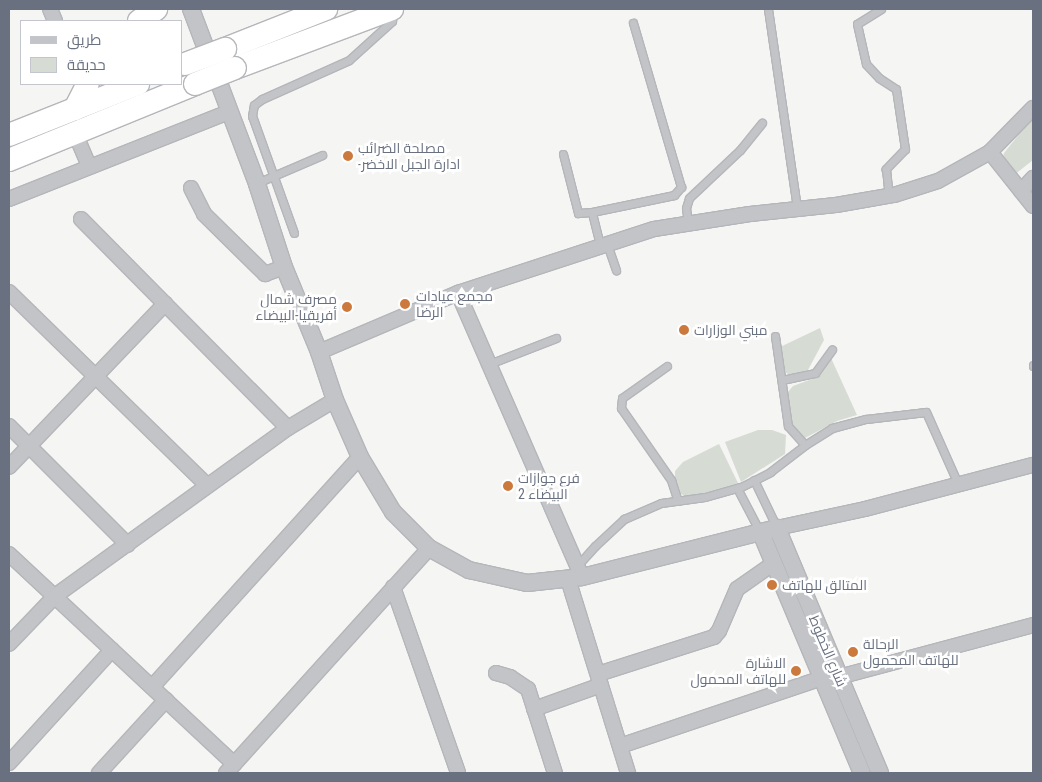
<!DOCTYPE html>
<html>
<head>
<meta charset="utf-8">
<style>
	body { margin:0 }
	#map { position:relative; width:1042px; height:782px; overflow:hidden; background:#f5f5f3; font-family:"Roboto Condensed",Cairo,sans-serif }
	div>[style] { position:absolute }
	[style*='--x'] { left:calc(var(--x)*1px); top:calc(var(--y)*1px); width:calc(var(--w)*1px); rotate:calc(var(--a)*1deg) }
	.green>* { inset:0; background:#d6dcd4 }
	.roads { filter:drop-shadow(1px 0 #b5b6ba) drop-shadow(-1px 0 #b5b6ba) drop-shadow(0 1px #b5b6ba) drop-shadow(0 -1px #b5b6ba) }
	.service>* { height:7px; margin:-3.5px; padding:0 3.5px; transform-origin:3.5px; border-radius:3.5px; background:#c2c4c7 }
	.minor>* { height:14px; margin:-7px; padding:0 7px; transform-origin:7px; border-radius:7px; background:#c2c4c7 }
	.tertiary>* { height:16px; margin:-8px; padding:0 8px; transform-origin:8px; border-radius:8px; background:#c2c4c7 }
	.trunk>* { height:22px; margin:-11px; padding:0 11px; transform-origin:11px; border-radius:11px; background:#fff }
	.bridges { filter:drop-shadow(1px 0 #b5b6ba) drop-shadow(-1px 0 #b5b6ba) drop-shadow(0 1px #b5b6ba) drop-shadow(0 -1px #b5b6ba) }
	.trunk-bridge>* { height:22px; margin:-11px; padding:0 11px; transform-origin:11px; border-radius:11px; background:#fff }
	.dots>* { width:14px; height:14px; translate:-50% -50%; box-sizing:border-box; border:2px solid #fff; border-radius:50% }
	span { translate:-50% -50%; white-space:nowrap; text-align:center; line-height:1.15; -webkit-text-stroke:5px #fff; paint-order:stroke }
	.poi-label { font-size:14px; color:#697180 }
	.left { translate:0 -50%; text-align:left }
	.right { translate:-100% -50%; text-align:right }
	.street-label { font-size:14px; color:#697180 }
	.frame { position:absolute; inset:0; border:10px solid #697180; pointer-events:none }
	.legend { position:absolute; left:20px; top:20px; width:162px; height:65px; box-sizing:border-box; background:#fff; border:1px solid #c3c6cc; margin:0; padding:6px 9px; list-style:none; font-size:15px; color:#697180 }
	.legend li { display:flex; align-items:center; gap:10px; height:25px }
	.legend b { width:25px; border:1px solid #c3c6cc }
</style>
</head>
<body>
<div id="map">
	<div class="green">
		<div style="clip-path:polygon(1033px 117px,1033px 160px,1013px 176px,1002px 162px,1004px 153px)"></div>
		<div style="clip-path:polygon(820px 328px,824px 340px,808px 370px,792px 376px,783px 371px,778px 348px)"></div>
		<div style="clip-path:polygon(826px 358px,831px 358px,857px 415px,837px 421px,805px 438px,799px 436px,787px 417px,787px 393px,793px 386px,812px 379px)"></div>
		<div style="clip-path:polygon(758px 430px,772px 430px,786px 435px,785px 454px,741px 482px,725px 442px)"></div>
		<div style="clip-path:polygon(719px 444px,738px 483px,718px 491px,689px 498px,675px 491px,675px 471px,683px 462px)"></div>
	</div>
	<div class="roads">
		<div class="service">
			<div style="--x:768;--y:9;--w:202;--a:81.7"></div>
			<div style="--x:881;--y:9;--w:28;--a:148"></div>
			<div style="--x:857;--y:24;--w:41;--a:77.3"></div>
			<div style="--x:866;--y:64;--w:19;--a:47"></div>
			<div style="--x:879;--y:78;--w:20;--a:33"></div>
			<div style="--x:896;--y:89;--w:61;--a:81.5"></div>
			<div style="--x:905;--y:149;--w:28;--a:134"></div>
			<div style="--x:886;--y:169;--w:27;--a:84"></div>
			<div style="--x:563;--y:154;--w:61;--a:75.7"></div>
			<div style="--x:578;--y:213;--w:14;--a:-4"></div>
			<div style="--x:257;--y:183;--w:71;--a:-23.3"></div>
			<div style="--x:688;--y:224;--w:16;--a:-97"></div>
			<div style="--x:686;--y:208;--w:10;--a:-73"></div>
			<div style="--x:689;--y:198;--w:70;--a:-43.3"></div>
			<div style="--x:740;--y:150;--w:35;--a:-51"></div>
			<div style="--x:294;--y:233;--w:124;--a:-109.7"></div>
			<div style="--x:252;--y:116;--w:11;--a:-80"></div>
			<div style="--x:254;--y:105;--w:10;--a:-37"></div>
			<div style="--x:262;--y:99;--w:95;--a:-24.1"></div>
			<div style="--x:349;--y:60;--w:58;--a:-42.2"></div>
			<div style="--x:392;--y:21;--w:8;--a:-83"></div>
			<div style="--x:607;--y:244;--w:28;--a:71"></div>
			<div style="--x:600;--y:245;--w:34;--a:-104"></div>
			<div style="--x:592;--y:212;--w:84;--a:-11.7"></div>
			<div style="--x:674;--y:195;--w:11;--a:-49"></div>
			<div style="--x:681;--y:187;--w:171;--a:-106.3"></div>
			<div style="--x:775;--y:336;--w:91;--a:81.8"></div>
			<div style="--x:788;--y:426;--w:25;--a:48"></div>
			<div style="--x:489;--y:364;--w:72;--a:-21.2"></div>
			<div style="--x:1033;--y:365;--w:1;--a:90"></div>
			<div style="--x:667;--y:366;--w:55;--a:144.6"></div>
			<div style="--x:622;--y:398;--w:10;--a:96"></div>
			<div style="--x:621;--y:408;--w:88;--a:55.2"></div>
			<div style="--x:671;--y:480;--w:22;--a:72"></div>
			<div style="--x:782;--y:380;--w:34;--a:-12"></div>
			<div style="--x:815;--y:373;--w:29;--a:-54"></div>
			<div style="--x:754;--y:480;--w:53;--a:64.4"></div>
			<div style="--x:737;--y:488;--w:50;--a:62.4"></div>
			<div style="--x:577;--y:566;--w:27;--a:-48"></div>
			<div style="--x:595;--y:546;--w:40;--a:-43"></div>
			<div style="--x:624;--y:519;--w:40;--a:-23.4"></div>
			<div style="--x:661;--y:503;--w:44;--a:-7.8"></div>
			<div style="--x:705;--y:497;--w:37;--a:-16"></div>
			<div style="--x:741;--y:487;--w:33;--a:-27"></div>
			<div style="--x:770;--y:472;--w:44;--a:-37.6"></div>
			<div style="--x:805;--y:445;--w:32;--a:-32"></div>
			<div style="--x:832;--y:428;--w:35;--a:-15"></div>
			<div style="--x:866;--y:419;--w:60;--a:-6.7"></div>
			<div style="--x:926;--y:412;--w:79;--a:66"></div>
		</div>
		<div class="minor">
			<div style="--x:50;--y:9;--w:13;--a:67"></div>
			<div style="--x:75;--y:133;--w:36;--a:67"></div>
			<div style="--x:990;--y:152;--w:69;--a:51.5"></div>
			<div style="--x:191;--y:188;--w:29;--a:63"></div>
			<div style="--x:204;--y:214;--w:86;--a:44.5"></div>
			<div style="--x:265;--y:274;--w:20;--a:-20"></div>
			<div style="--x:1021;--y:191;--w:18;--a:-47"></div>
			<div style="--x:9;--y:199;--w:237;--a:-21.6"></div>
			<div style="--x:81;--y:219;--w:294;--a:45.3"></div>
			<div style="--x:9;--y:292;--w:277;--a:44.3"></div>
			<div style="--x:458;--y:293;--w:310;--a:66.4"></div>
			<div style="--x:319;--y:352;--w:151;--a:-23"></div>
			<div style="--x:458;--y:293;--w:206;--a:-18.1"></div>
			<div style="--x:654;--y:229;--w:97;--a:-8.9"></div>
			<div style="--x:750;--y:214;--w:86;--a:-6"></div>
			<div style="--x:836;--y:205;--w:59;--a:-9.8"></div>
			<div style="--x:894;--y:195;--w:46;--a:-17.7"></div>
			<div style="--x:938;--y:181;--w:60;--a:-29.1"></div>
			<div style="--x:990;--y:152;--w:62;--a:-45.7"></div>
			<div style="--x:9;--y:426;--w:168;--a:45"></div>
			<div style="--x:9;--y:467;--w:226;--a:-46.3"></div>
			<div style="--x:777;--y:528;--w:90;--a:-12.2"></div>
			<div style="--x:865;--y:509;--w:174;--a:-14.7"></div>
			<div style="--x:9;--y:554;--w:308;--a:43"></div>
			<div style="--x:568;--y:579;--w:203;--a:72.8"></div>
			<div style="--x:393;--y:587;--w:197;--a:70.7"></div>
			<div style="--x:9;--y:644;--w:66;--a:-46.2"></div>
			<div style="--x:55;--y:596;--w:287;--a:-35.8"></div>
			<div style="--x:288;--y:428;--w:55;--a:-30.8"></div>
			<div style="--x:496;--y:673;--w:15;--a:16"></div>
			<div style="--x:510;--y:677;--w:22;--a:34"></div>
			<div style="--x:528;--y:689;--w:88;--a:72.2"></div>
			<div style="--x:598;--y:674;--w:122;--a:-17.7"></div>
			<div style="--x:714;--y:637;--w:8;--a:-50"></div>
			<div style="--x:719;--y:631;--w:46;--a:-66.8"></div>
			<div style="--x:737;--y:589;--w:45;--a:-35.1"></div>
			<div style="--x:839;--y:677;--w:201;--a:-15"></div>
			<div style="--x:152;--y:687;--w:310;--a:-47.9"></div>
			<div style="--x:534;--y:709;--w:71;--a:-19.7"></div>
			<div style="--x:620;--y:746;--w:213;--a:-18.6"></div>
			<div style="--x:9;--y:763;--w:153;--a:-47.7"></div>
			<div style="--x:99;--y:773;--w:99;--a:-47.5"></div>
			<div style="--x:226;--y:773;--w:303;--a:-47.9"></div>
		</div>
		<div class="tertiary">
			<div style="--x:191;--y:9;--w:187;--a:69.3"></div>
			<div style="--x:257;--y:184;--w:87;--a:72"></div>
			<div style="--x:284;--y:267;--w:92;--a:67.6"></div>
			<div style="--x:319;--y:352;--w:51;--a:71.6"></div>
			<div style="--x:335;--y:400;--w:62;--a:66.3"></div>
			<div style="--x:360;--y:457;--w:64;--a:59"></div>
			<div style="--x:393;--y:512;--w:51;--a:45"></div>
			<div style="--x:429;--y:548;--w:46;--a:28.8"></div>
			<div style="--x:469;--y:570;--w:59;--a:12.6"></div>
			<div style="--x:527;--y:583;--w:55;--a:-6.2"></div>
			<div style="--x:582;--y:577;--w:201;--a:-14.1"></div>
			<div style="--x:777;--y:528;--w:266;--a:67.2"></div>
			<div style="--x:761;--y:533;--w:260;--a:67.2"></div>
		</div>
		<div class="trunk">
			<div style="--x:139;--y:21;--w:21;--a:-35"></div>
			<div style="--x:225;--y:49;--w:109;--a:-21.6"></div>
			<div style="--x:235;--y:68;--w:168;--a:-20.6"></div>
			<div style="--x:75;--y:109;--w:28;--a:-63"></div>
			<div style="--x:9;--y:135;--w:139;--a:-21.6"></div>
			<div style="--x:9;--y:160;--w:201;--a:-22.2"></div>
		</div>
	</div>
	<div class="bridges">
		<div class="trunk-bridge">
			<div style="--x:185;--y:64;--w:43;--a:-20.6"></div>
			<div style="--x:195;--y:84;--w:43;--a:-21.8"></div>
		</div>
	</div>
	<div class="dots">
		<div style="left:348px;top:156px;background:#cb793d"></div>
		<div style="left:405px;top:304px;background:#cb793d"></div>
		<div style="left:347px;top:307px;background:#cb793d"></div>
		<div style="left:684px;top:330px;background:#cb793d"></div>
		<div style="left:508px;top:486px;background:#cb793d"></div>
		<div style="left:772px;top:585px;background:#cb793d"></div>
		<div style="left:853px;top:652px;background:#cb793d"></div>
		<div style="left:796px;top:671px;background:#cb793d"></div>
	</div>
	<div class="poi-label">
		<span class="left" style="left:358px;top:156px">مصلحة الضرائب<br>-ادارة الجبل الاخضر</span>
		<span class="left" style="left:416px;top:304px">مجمع عيادات<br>الرضا</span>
		<span class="right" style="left:337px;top:307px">مصرف شمال<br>أفريقيا-البيضاء</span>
		<span class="left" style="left:694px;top:330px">مبني الوزارات</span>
		<span class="left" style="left:518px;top:486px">فرع جوازات<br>البيضاء 2</span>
		<span class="left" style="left:782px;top:585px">المتالق للهاتف</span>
		<span class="left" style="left:863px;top:652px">الرحالة<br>للهاتف المحمول</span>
		<span class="right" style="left:786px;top:671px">الاشارة<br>للهاتف المحمول</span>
	</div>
	<div class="street-label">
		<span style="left:828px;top:651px;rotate:67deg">شارع الخطوط</span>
	</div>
	<div class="frame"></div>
	<ul class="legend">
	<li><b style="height:6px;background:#c2c4c7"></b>طريق</li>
	<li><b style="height:14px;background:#d6dcd4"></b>حديقة</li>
	</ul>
</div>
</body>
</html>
